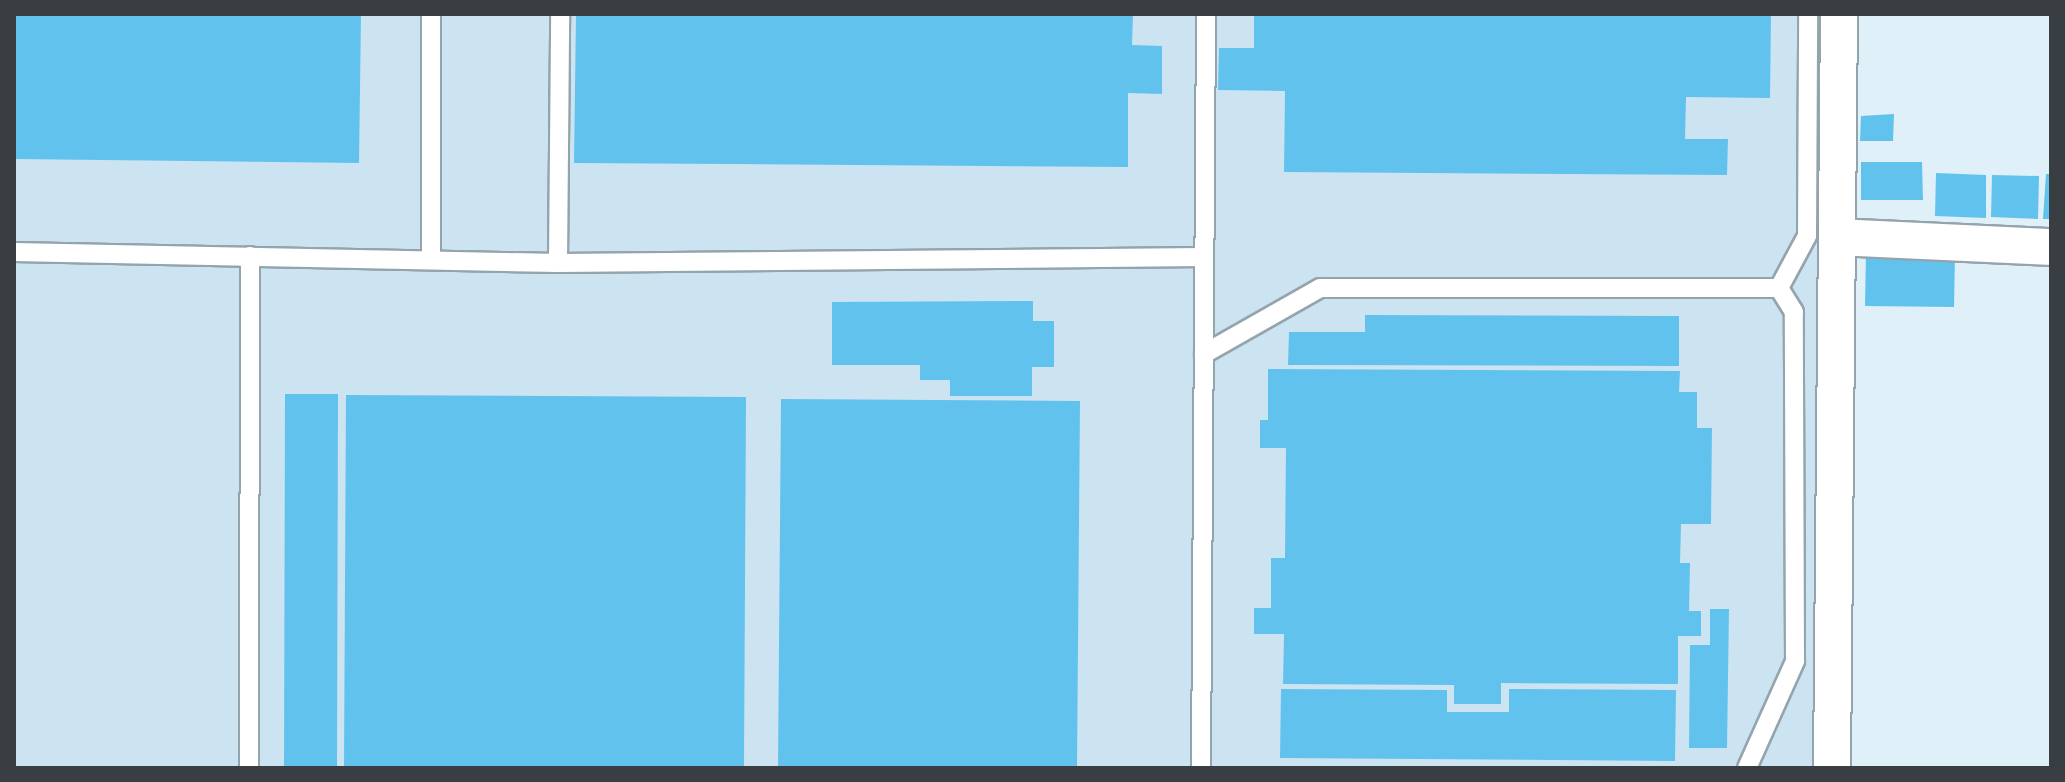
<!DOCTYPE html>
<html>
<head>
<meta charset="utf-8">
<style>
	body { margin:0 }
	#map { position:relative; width:2065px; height:782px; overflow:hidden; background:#dff0f8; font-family:Karla,sans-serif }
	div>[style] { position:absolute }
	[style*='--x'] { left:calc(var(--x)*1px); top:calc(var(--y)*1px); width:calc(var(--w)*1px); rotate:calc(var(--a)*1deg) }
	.built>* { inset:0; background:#cce4f1 }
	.building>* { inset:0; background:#62c2ee }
	.roads { filter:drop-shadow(2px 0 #94a4ac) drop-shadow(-2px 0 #94a4ac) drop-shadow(0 2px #94a4ac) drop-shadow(0 -2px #94a4ac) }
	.service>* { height:18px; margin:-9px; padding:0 9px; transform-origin:9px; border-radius:9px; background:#fff }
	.minor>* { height:36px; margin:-18px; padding:0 18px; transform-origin:18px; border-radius:18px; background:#fff }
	span { translate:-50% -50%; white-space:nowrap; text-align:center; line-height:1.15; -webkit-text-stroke:6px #f4fbfe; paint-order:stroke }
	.frame { position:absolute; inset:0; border:16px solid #383e41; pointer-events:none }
</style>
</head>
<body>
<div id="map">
	<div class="built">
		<div style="clip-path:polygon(14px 14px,1824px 14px,1815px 768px,14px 768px)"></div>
	</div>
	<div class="building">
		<div style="clip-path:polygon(14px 14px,361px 14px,359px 163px,14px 159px)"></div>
		<div style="clip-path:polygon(576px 14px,1133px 14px,1132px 45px,1162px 46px,1162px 94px,1128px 93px,1128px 167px,574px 163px)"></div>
		<div style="clip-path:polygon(1254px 14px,1771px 14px,1770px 98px,1686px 97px,1685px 139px,1728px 139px,1727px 175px,1284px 172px,1285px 91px,1218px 90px,1219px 48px,1254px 48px)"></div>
		<div style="clip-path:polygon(1894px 114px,1893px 141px,1860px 141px,1861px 116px)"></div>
		<div style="clip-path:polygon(1861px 162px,1922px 162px,1923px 200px,1861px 200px)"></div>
		<div style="clip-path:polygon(1936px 173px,1986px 175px,1986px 218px,1935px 216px)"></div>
		<div style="clip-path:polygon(2046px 174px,2051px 174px,2051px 219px,2043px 219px)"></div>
		<div style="clip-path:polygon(1992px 175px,2039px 176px,2038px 219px,1991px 217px)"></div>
		<div style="clip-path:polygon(1866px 252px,1955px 254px,1954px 307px,1865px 306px)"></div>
		<div style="clip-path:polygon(1033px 301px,1033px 321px,1054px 321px,1054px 367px,1032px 367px,1032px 396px,950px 396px,950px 380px,920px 380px,920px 365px,832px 365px,832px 302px)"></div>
		<div style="clip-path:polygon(1365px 315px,1679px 316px,1679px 366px,1288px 365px,1289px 332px,1365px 332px)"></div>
		<div style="clip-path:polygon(1268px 369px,1680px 371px,1679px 392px,1697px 392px,1697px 428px,1712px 428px,1711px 524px,1681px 524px,1680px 563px,1690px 563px,1689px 611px,1701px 611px,1701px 636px,1678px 636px,1678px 684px,1501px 683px,1501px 704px,1454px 704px,1454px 685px,1283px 684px,1284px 634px,1254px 634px,1254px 608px,1271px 608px,1271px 558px,1285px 558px,1286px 448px,1260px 448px,1260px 420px,1268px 420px)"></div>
		<div style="clip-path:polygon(285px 394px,338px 394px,337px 768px,284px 768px)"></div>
		<div style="clip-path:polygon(346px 395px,746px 397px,744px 768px,344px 768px)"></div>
		<div style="clip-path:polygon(781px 399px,1080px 401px,1077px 768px,778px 768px)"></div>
		<div style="clip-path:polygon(1710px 609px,1729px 609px,1727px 748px,1689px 748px,1690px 645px,1710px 645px)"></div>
		<div style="clip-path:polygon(1281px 689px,1447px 690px,1447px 712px,1509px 712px,1509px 689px,1676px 690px,1675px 761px,1280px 758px)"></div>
	</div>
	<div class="roads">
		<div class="service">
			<div style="--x:14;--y:252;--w:544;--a:1.16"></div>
			<div style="--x:558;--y:263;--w:646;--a:-0.53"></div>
			<div style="--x:431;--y:260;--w:246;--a:-90"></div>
			<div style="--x:558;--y:263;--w:249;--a:-89.5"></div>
			<div style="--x:1204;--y:354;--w:133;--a:-29.6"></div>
			<div style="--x:1320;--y:288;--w:459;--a:0"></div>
			<div style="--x:1779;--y:288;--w:59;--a:-61.7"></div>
			<div style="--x:1807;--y:236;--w:222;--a:-89.7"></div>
			<div style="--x:249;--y:768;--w:512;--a:-89.89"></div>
			<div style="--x:1201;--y:768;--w:754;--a:-89.62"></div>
			<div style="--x:1747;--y:768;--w:117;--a:-65.8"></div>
			<div style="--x:1795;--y:661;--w:349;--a:-90.2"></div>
			<div style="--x:1794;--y:312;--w:28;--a:-122"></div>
		</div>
		<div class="minor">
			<div style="--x:1838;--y:237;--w:213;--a:2.7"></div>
			<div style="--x:1832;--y:768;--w:754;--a:-89.47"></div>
		</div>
	</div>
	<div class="frame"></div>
</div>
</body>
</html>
